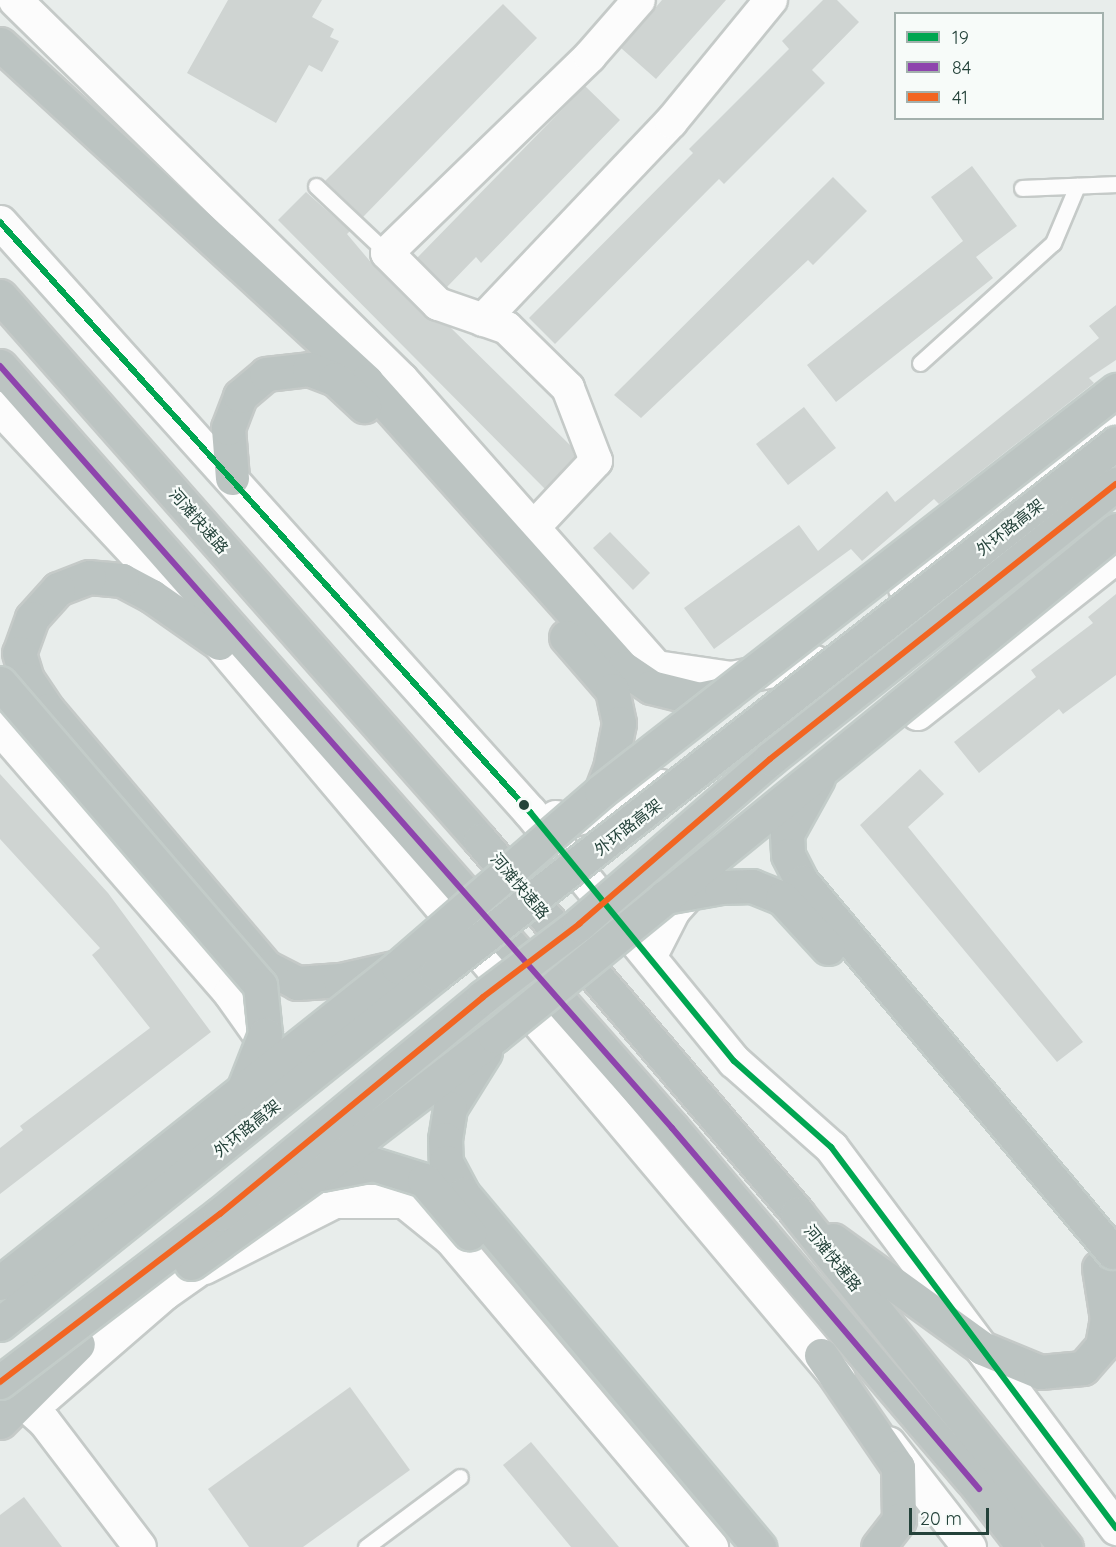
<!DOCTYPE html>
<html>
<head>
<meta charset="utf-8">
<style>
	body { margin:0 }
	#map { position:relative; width:1116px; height:1547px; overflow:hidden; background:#e8edeb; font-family:Quicksand,"Noto Sans SC",sans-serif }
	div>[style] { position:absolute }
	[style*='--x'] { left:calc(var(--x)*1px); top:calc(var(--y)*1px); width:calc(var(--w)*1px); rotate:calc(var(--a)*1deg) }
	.building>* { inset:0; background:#cfd4d2 }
	.roads { filter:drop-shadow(2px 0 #c5cac8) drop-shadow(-2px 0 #c5cac8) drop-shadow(0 2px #c5cac8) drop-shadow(0 -2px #c5cac8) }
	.lane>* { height:15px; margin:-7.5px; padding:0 7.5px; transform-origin:7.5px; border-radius:7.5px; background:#fcfcfc }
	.street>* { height:32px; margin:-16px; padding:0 16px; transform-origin:16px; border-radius:16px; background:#fcfcfc }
	.secondary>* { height:33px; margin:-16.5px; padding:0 16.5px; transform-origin:16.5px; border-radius:16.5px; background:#fcfcfc }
	.highway>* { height:33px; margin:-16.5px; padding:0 16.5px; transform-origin:16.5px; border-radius:16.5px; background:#bcc4c2 }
	.bridges { filter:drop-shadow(2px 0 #c3ccc9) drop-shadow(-2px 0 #c3ccc9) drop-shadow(0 2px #c3ccc9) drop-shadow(0 -2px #c3ccc9) }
	.highway-bridge>* { height:33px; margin:-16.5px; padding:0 16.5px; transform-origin:16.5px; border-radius:16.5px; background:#bcc4c2 }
	.bus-1>* { height:6px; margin:-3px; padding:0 3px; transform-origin:3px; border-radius:3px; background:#00a651 }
	.bus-2>* { height:6px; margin:-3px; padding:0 3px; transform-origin:3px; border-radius:3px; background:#8e44ad }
	.bus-3>* { height:6px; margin:-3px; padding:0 3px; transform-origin:3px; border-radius:3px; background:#f26522 }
	.dots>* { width:16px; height:16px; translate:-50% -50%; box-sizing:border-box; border:3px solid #f7fbf9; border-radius:50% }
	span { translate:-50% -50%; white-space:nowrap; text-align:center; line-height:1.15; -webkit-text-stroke:4.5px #f7fbf9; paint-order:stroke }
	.street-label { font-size:16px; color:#24423a }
	.legend { position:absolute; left:894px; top:12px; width:210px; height:108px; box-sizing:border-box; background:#f7fbf9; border:2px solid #a3b1ad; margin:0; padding:8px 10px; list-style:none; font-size:18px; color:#24423a }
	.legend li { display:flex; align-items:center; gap:12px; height:30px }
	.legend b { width:30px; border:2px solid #a3b1ad }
	.scale { position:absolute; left:909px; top:1508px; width:80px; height:27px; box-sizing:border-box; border:3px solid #24423a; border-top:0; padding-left:8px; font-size:18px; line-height:21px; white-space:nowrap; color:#24423a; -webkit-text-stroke:4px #f7fbf9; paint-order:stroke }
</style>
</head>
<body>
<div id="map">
	<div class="building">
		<div style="clip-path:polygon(228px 0,322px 0,312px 17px,334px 29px,330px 37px,339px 41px,322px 72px,309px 65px,276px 123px,187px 73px)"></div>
		<div style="clip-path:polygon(662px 0,726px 0,656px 79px,621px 48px)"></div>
		<div style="clip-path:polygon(823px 0,837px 0,859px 22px,812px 70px,825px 83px,724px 184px,719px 179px,555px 344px,529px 318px,693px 153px,689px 149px,789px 49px,782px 41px)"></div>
		<div style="clip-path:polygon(503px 4px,537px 38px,363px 217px,325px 181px)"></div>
		<div style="clip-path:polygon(585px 86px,620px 120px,481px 263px,476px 257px,447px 287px,417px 258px)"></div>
		<div style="clip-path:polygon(972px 166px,1017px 226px,976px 257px,993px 278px,836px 402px,807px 365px,963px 241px,931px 197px)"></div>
		<div style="clip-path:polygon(833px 177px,867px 211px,813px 265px,808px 260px,641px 418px,614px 395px)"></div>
		<div style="clip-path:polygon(306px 192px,350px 231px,347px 234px,374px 266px,425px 317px,450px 327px,571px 446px,575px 457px,545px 489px,278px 220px)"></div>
		<div style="clip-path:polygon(1116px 305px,1116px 360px,1089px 378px,1094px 383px,939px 504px,934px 499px,862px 561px,851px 549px,714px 649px,684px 608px,799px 525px,818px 551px,887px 491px,895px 502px,1099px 338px,1089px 326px)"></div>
		<div style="clip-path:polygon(804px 407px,836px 448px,788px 485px,756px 444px)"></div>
		<div style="clip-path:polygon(610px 532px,650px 573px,633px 590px,593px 548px)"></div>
		<div style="clip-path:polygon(1116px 594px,1116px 675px,1063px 714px,1059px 709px,979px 773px,954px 742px,1036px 677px,1031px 670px,1093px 623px,1088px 617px)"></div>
		<div style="clip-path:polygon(920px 769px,944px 794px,908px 827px,1083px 1042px,1057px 1062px,860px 825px)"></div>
		<div style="clip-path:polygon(0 774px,108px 893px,211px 1032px,0 1194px,0 1148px,23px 1130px,20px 1126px,150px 1028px,92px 955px,100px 948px,0 839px)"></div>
		<div style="clip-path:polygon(350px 1387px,410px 1470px,303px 1547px,249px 1547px,208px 1489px)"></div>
		<div style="clip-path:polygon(531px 1442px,619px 1547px,571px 1547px,503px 1465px)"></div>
		<div style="clip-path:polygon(24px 1497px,62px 1547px,0 1547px,0 1515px)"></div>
	</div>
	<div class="roads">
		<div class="lane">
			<div style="--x:316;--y:186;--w:98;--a:43.3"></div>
			<div style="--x:1022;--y:188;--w:94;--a:-2.4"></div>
			<div style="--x:920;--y:363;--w:179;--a:-42.1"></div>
			<div style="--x:1053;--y:243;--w:62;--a:-67.2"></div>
			<div style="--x:366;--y:1547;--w:117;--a:-36.7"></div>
		</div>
		<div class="street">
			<div style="--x:483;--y:320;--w:273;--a:-46.5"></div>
			<div style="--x:671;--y:122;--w:158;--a:-50.7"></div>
			<div style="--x:533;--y:528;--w:92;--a:-46.8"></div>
			<div style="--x:596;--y:461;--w:78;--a:-111"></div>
			<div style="--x:568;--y:388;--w:86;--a:-135.5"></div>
			<div style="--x:507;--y:328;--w:73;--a:-160.8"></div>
			<div style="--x:438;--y:304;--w:72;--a:-135"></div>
			<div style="--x:387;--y:253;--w:283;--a:-44.1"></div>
			<div style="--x:590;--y:56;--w:74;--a:-48.8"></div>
			<div style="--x:30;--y:1409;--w:18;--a:41"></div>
			<div style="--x:44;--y:1421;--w:158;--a:52.7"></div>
		</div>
		<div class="secondary">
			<div style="--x:15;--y:0;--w:541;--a:44.48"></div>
			<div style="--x:401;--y:379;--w:385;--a:48.5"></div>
			<div style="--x:656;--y:667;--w:76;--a:8.3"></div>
			<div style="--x:731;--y:678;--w:85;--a:-10.9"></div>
			<div style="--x:0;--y:222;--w:793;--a:48.07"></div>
			<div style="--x:530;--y:812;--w:322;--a:50.7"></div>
			<div style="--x:734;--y:1061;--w:130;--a:41.6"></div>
			<div style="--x:831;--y:1147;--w:476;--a:53.2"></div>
			<div style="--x:0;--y:408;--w:321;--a:47"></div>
			<div style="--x:219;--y:643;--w:961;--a:49.9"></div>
			<div style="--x:905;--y:588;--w:272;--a:-39"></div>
			<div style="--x:917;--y:713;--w:253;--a:-38.3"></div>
			<div style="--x:0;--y:728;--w:351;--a:49"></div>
			<div style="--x:230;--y:993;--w:72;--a:54.6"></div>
			<div style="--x:555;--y:817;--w:14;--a:12"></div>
			<div style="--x:569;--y:820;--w:74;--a:-14"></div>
			<div style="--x:641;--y:802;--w:25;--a:-40"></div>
			<div style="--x:650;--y:955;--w:51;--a:-62.9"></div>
			<div style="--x:673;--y:910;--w:40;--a:-48"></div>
			<div style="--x:204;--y:1267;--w:146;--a:-26.9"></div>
			<div style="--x:334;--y:1201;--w:70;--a:0"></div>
			<div style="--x:404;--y:1201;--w:60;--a:39"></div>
			<div style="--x:451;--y:1239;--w:403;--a:49.8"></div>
			<div style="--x:45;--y:1396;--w:157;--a:-40.9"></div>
			<div style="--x:164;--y:1293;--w:70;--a:-35.1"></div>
			<div style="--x:888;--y:1443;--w:132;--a:52.1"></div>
		</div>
		<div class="highway">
			<div style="--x:0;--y:44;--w:498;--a:42.6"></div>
			<div style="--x:366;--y:381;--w:385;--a:48.2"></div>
			<div style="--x:623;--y:668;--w:34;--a:34"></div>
			<div style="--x:651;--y:687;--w:49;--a:14"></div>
			<div style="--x:699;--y:699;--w:29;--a:-12"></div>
			<div style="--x:0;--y:296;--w:725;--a:48.58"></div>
			<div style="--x:480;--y:840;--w:490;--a:49.6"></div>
			<div style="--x:797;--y:1213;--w:429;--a:51.2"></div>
			<div style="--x:0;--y:366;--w:1016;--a:48.59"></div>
			<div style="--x:672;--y:1128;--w:462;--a:49.6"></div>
			<div style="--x:972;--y:1480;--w:85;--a:52.2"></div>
			<div style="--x:232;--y:478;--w:50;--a:-94.6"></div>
			<div style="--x:228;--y:428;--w:34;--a:-69"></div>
			<div style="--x:240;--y:396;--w:34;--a:-40"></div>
			<div style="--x:266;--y:374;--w:43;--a:-6.6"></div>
			<div style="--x:309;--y:369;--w:28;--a:21"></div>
			<div style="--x:335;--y:379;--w:40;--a:43"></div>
			<div style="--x:566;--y:637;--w:70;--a:49"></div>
			<div style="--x:612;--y:690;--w:34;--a:78"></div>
			<div style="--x:619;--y:723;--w:46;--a:101.3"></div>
			<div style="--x:610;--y:768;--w:25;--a:111"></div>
			<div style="--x:219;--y:643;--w:82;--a:-145"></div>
			<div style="--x:152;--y:596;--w:34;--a:-152"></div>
			<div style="--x:122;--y:580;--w:33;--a:-175"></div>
			<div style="--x:89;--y:577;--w:33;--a:159"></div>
			<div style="--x:58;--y:589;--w:39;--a:132"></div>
			<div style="--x:32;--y:618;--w:37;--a:110"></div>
			<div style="--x:19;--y:653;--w:27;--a:73"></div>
			<div style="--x:27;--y:679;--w:37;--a:56"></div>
			<div style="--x:48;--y:710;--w:337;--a:49.7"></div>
			<div style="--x:266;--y:967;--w:35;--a:27"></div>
			<div style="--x:297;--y:983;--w:43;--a:-4"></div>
			<div style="--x:340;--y:980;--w:59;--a:-12.6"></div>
			<div style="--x:833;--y:1240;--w:184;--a:35.9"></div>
			<div style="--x:982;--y:1348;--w:63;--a:22.5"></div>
			<div style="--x:1040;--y:1372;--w:43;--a:-5.3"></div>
			<div style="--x:1083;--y:1368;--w:29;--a:-49"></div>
			<div style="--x:1102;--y:1346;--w:27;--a:-80"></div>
			<div style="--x:1107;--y:1319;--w:52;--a:-98.9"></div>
			<div style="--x:821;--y:1355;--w:136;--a:55.5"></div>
			<div style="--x:898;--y:1467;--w:53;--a:88.9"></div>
			<div style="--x:899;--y:1520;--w:34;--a:128"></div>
			<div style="--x:0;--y:1422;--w:110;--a:-45"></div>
		</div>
	</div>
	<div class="bridges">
		<div class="highway-bridge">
			<div style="--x:0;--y:683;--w:399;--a:49.3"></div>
			<div style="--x:260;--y:985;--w:49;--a:84.2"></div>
			<div style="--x:265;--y:1034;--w:55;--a:111.4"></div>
			<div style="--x:818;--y:778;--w:64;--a:119"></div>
			<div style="--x:787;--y:834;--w:21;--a:87"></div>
			<div style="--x:788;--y:855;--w:30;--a:63"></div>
			<div style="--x:802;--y:882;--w:483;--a:50"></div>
			<div style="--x:665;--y:897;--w:57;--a:-10.1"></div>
			<div style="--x:721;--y:887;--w:31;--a:-2"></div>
			<div style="--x:752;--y:886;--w:32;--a:22"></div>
			<div style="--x:782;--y:898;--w:68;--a:47.4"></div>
			<div style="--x:485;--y:1052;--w:66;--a:122"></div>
			<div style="--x:450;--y:1108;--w:31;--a:99"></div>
			<div style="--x:445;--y:1139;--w:23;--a:88"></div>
			<div style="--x:446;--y:1162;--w:36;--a:62"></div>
			<div style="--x:463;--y:1194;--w:461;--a:50"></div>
			<div style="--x:321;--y:1174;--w:53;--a:-10.9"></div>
			<div style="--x:373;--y:1164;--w:53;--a:17.4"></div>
			<div style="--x:424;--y:1180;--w:70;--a:49.7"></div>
			<div style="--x:191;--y:1263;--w:150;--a:-35.5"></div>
			<div style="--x:313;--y:1176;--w:230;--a:-37.6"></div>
			<div style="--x:495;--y:1036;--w:801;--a:-39.17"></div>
			<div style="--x:0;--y:1283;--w:508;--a:-38.45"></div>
			<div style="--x:398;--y:967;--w:269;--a:-40.9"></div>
			<div style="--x:601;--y:791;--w:653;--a:-37.91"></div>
			<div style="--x:0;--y:1324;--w:559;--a:-38.76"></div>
			<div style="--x:436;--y:974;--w:863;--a:-37.99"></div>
			<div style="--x:0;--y:1382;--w:277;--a:-37.4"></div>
			<div style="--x:220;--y:1214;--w:341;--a:-39.5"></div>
			<div style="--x:483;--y:997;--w:121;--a:-37.2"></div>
			<div style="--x:579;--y:924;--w:252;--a:-40.8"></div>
			<div style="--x:770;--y:759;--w:442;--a:-38.5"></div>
		</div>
	</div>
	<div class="bus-1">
		<div style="--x:0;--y:222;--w:793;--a:48.07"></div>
		<div style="--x:530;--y:812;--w:322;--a:50.7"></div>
		<div style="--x:734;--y:1061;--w:130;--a:41.6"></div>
		<div style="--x:831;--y:1147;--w:476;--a:53.2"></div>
	</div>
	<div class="bus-2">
		<div style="--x:0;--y:366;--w:1016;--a:48.59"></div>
		<div style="--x:672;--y:1128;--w:474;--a:49.6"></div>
	</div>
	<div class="bus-3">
		<div style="--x:0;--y:1382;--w:277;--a:-37.4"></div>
		<div style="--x:220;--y:1214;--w:341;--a:-39.5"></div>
		<div style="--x:483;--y:997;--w:121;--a:-37.2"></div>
		<div style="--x:579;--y:924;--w:252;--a:-40.8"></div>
		<div style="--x:770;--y:759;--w:442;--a:-38.5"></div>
	</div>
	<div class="dots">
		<div style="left:524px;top:805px;background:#24423a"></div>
	</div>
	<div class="street-label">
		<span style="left:199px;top:521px;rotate:49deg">河滩快速路</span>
		<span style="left:1010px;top:527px;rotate:-38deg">外环路高架</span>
		<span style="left:628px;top:827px;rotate:-38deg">外环路高架</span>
		<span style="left:520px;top:886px;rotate:50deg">河滩快速路</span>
		<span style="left:247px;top:1128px;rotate:-39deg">外环路高架</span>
		<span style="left:833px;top:1258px;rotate:51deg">河滩快速路</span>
	</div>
	<ul class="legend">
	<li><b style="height:8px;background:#00a651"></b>19</li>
	<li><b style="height:8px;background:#8e44ad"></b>84</li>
	<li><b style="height:8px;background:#f26522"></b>41</li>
	</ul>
	<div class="scale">20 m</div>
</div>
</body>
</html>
